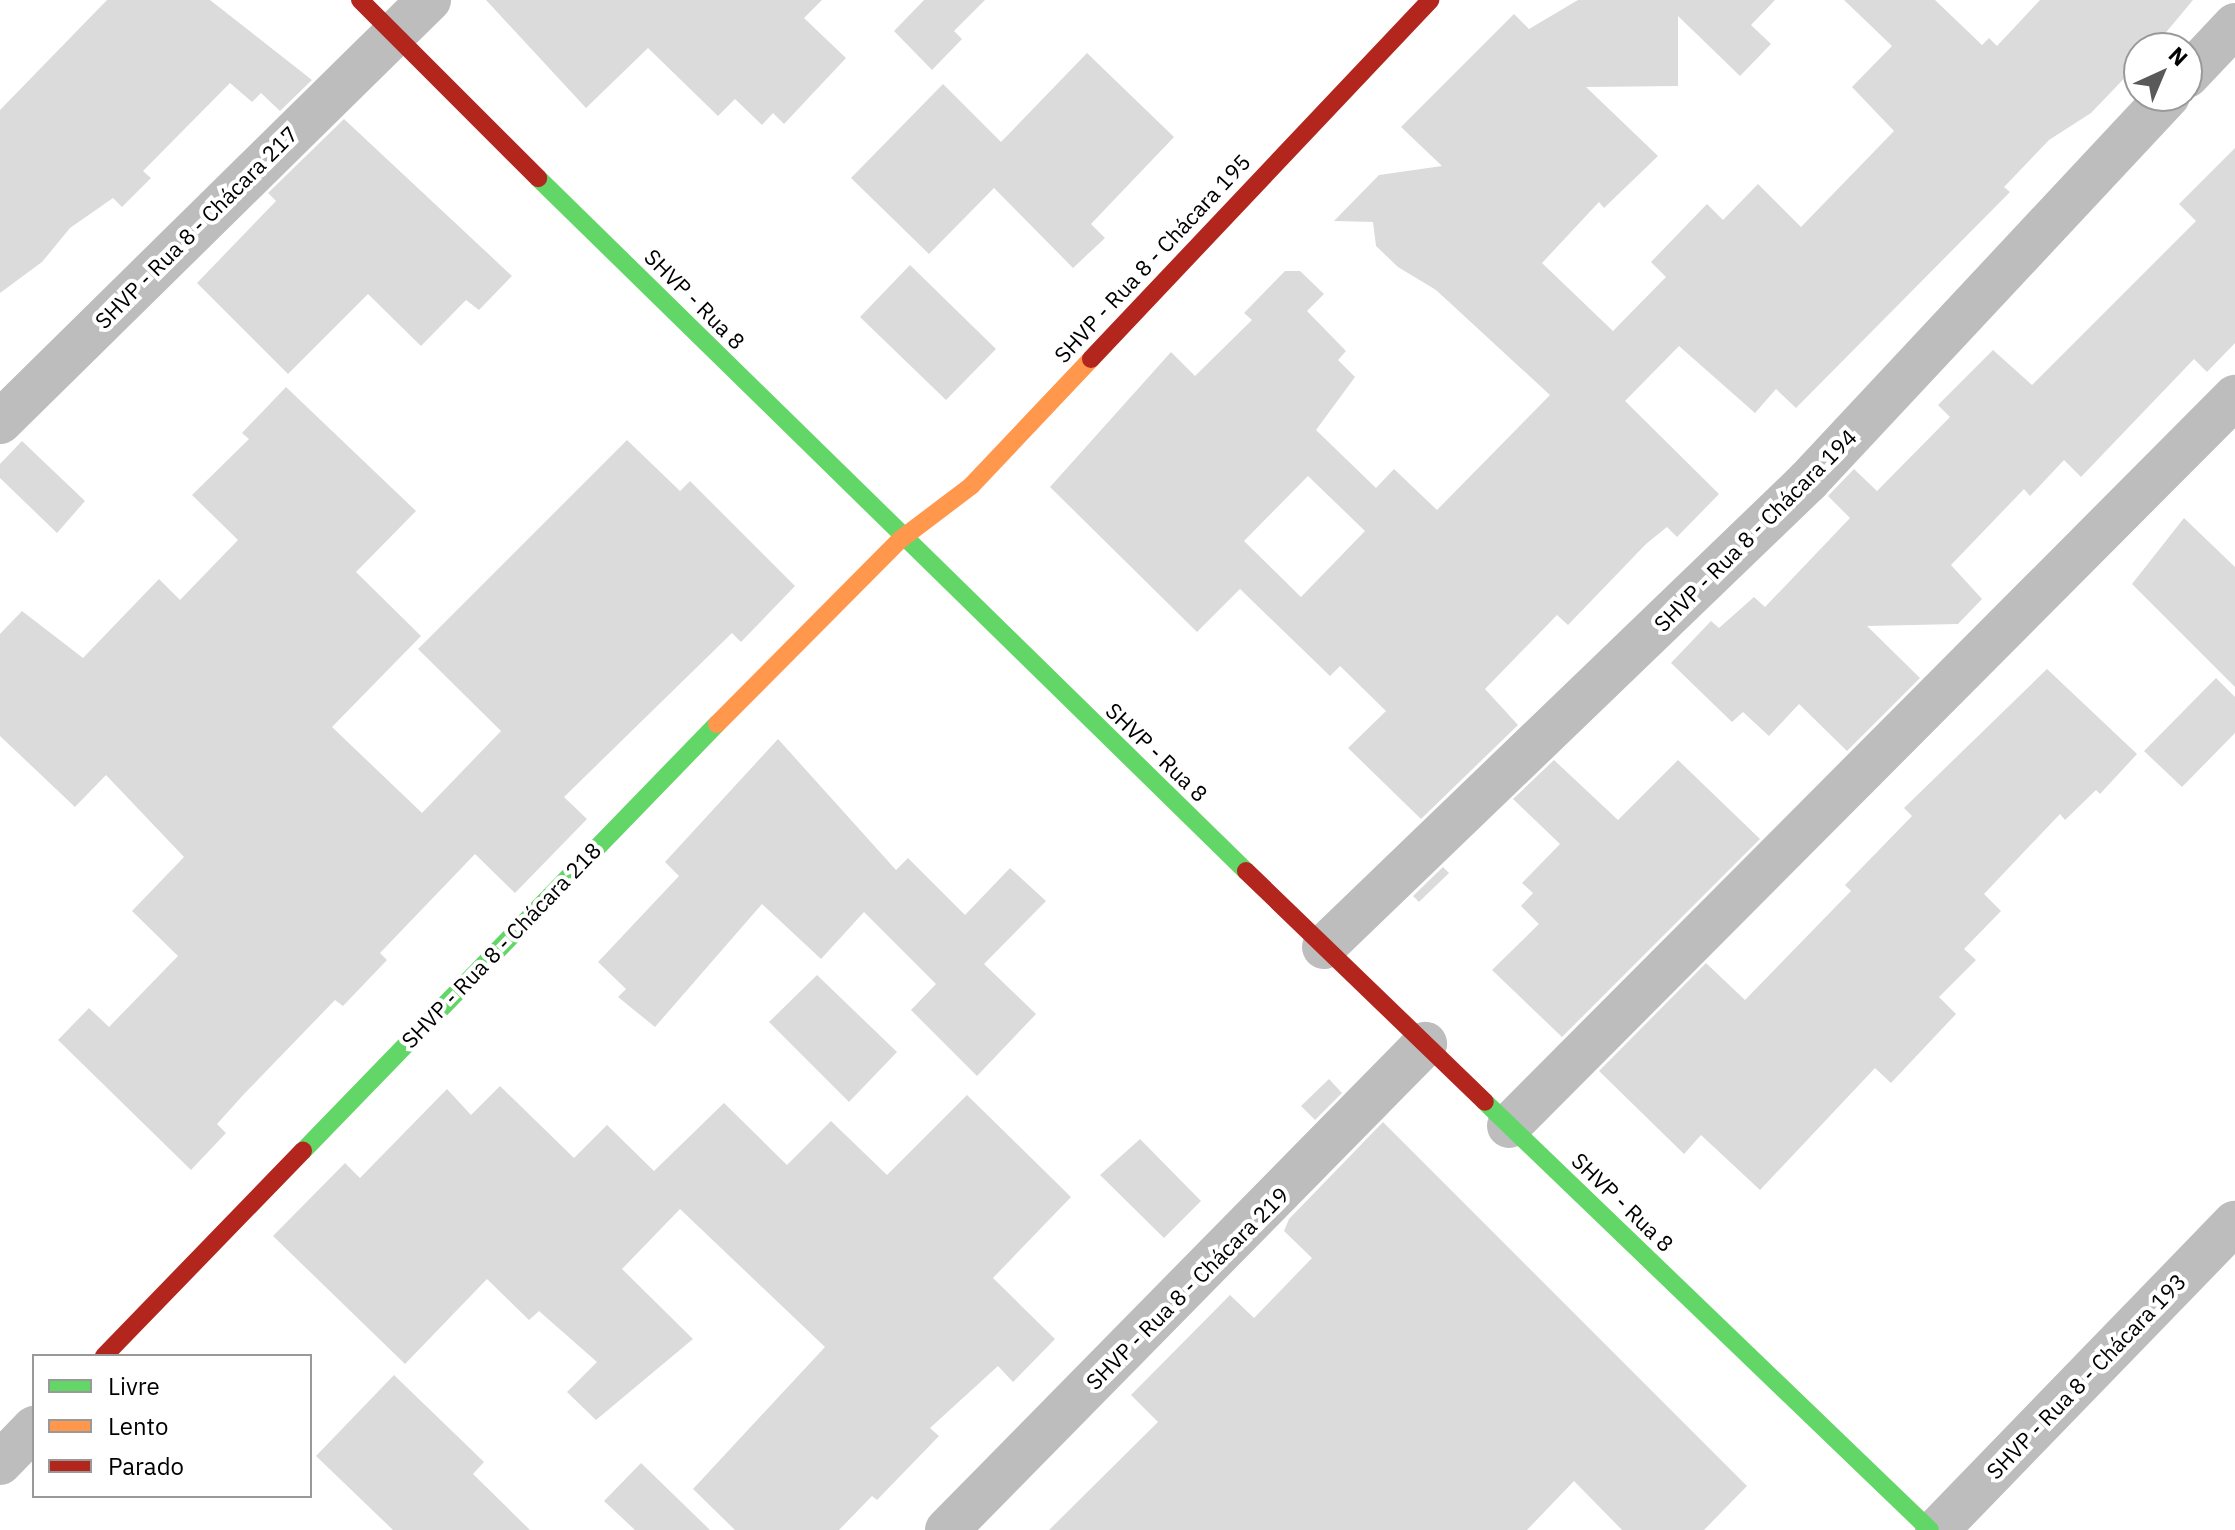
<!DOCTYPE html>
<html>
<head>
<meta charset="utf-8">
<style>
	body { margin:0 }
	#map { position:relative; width:2235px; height:1530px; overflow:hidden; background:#fff; font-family:"IBM Plex Sans",sans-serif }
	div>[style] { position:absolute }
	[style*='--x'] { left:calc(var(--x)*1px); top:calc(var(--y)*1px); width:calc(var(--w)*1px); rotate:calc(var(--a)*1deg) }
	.building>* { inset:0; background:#dbdbdb }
	.street>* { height:44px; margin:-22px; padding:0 22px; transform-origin:22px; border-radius:22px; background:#bdbdbd }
	.fast>* { height:18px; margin:-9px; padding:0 9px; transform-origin:9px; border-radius:9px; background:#63d668 }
	.slow>* { height:18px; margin:-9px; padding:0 9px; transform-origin:9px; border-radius:9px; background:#ff974d }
	.jam>* { height:18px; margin:-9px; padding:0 9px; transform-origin:9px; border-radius:9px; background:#b3261e }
	span { translate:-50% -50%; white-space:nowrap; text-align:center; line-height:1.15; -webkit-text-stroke:8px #fff; paint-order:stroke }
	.street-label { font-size:22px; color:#000 }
	.legend { position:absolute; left:32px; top:1354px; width:280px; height:144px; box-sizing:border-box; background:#fff; border:2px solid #999; margin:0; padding:10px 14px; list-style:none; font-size:24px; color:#000 }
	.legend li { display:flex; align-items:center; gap:16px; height:40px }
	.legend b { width:40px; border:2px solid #999 }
	.north { position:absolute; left:2123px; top:32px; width:80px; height:80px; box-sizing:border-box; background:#fff; border:2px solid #999; border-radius:50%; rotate:44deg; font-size:22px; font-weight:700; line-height:32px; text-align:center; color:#000 }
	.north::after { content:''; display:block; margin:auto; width:28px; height:36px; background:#595959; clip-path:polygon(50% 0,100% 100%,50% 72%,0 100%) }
</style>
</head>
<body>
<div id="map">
	<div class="building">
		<div style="clip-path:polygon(107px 0,210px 0,312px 80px,280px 111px,261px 93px,252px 102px,230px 83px,143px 171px,151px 178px,122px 207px,113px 198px,70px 228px,42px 262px,0 293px,0 110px)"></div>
		<div style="clip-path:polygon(486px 0,822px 0,804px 18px,846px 58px,784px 124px,773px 113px,762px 125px,735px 99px,718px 116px,648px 48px,586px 108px)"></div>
		<div style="clip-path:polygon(924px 0,985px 0,954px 31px,962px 39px,932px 70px,894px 31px)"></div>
		<div style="clip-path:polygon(evenodd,1578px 0,1775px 0,1751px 25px,1771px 44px,1740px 76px,1678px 16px,1678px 86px,1586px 87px,1658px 156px,1604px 208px,1599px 202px,1542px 263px,1613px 331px,1666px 277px,1651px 262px,1707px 204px,1723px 220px,1758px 184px,1801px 227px,1894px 131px,1852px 87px,1892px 46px,1844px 0,1935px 0,1982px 45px,1989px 38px,1997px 46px,2040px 0,2193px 0,2153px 48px,2139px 48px,2139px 63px,2091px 113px,2049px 140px,2004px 187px,2010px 192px,1796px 408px,1776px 389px,1755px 413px,1679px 346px,1625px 401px,1719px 494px,1677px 537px,1667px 527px,1646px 544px,1568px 625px,1557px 615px,1485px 689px,1518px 725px,1421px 819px,1348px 748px,1386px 711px,1340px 666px,1330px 676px,1240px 589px,1197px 632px,1050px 487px,1171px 352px,1195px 376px,1252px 320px,1244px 313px,1285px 271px,1300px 271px,1324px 294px,1307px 311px,1346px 351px,1338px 360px,1355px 377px,1316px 430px,1376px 488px,1394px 469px,1437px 510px,1550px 395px,1436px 290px,1398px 267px,1376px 246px,1373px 222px,1334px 221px,1379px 175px,1442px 166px,1401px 127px,1514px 14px,1529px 29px,1578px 0,1308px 476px,1365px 531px,1301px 597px,1244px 541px,1308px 476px)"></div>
		<div style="clip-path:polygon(1087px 53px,1174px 137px,1091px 224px,1105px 238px,1073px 268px,994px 188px,929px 254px,851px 178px,943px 84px,1001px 142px)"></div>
		<div style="clip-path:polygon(344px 119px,512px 276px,479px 310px,466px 300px,421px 346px,368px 294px,288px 374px,197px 283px,276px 201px,268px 193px)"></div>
		<div style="clip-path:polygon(2235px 148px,2235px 343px,2207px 372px,2194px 359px,2081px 477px,2064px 460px,2030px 496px,2024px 489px,1951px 565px,1982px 599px,1958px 624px,1867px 626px,1920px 678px,1847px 751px,1799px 704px,1769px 736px,1743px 712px,1732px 722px,1671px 663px,1711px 621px,1719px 628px,1754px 597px,1765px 607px,1850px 518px,1828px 496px,1854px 469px,1877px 491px,1950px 417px,1938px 405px,1993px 350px,2032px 385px,2196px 221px,2179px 204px)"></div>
		<div style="clip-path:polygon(910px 265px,996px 349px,946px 400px,860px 317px)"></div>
		<div style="clip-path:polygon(286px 387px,416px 511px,356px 572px,421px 636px,332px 727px,422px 813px,501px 731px,418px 649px,627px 440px,680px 491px,690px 481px,795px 586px,741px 642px,732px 633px,564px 797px,587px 819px,515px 893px,475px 854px,380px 953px,387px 960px,343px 1006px,335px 1000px,245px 1093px,217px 1124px,226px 1133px,191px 1170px,58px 1040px,89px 1008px,109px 1027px,178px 956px,132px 911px,184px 857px,106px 775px,75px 807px,0 736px,0 634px,22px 611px,83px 658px,159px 579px,180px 600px,238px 540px,192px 495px,249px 439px,242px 433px)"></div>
		<div style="clip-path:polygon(22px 441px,85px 501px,57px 533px,0 478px,0 464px)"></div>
		<div style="clip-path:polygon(2184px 518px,2235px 567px,2235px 687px,2132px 584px)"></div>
		<div style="clip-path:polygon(2047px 669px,2137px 754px,2100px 794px,2096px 790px,2065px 820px,2060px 814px,1984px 894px,2001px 911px,1964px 949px,1976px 960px,1939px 997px,1956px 1014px,1891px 1083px,1875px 1068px,1760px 1190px,1701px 1135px,1684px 1154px,1599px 1071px,1706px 963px,1745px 1000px,1851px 891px,1845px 885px,1912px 816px,1904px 808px)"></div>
		<div style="clip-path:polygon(2216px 678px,2235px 697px,2235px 733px,2182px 787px,2144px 751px)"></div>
		<div style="clip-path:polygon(778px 739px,896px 870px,908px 858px,965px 915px,1010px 868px,1046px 901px,984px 964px,1036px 1014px,977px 1076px,911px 1010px,936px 984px,864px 912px,821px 959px,762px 904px,655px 1027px,618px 997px,626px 989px,598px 962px,679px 876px,665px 862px)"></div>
		<div style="clip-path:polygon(1554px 760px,1618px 820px,1678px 760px,1760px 839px,1562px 1037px,1492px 970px,1539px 924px,1521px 906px,1533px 893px,1522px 883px,1560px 844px,1513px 799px)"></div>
		<div style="clip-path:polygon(1443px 867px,1449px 873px,1419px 902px,1413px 896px)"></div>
		<div style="clip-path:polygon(817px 975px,897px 1052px,849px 1102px,769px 1022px)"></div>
		<div style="clip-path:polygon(1329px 1079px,1342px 1093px,1315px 1120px,1301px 1106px)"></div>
		<div style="clip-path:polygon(500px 1086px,574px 1158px,607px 1125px,654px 1171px,724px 1103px,787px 1165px,831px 1121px,887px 1175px,967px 1095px,1071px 1197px,993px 1278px,1055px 1339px,1013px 1382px,998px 1366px,930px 1428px,939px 1436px,877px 1500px,872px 1496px,839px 1530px,735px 1530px,693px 1489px,825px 1347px,680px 1209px,622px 1269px,693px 1339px,596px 1420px,567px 1392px,597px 1362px,539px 1311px,529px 1320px,487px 1279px,405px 1364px,273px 1236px,345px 1163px,360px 1178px,447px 1089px,471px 1115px)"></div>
		<div style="clip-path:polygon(1383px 1122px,1747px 1486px,1704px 1530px,1622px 1530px,1574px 1481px,1527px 1530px,1049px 1530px,1158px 1422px,1131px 1395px,1230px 1295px,1254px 1318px,1312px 1258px,1284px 1231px,1289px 1219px)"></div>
		<div style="clip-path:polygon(1140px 1139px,1201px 1201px,1164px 1238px,1100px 1175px)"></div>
		<div style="clip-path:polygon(394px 1375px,484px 1462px,473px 1474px,530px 1530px,393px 1530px,316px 1456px)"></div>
		<div style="clip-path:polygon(641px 1463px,710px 1530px,635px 1530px,604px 1501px)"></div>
	</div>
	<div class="street">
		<div style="--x:2187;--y:76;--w:70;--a:-46.7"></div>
		<div style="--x:0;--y:422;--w:602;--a:-44.53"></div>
		<div style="--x:1324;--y:947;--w:672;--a:-43.91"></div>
		<div style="--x:1808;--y:481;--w:527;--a:-46.92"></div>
		<div style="--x:1509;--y:1126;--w:1029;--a:-45.12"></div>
		<div style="--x:0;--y:1463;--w:49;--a:-45.8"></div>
		<div style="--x:947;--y:1530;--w:682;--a:-45.48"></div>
		<div style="--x:1937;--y:1530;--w:428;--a:-45.9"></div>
	</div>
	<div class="fast">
		<div style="--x:538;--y:178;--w:991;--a:44.39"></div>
		<div style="--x:1485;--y:1102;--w:617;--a:43.88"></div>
		<div style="--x:303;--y:1151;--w:595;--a:-45.89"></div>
	</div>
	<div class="slow">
		<div style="--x:717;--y:724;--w:261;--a:-45.2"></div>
		<div style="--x:901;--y:539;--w:88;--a:-37.1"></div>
		<div style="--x:971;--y:486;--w:175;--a:-46.6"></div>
	</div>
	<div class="jam">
		<div style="--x:360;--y:0;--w:252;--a:45"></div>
		<div style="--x:1091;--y:359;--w:494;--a:-46.6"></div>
		<div style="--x:1246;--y:871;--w:332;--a:44"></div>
		<div style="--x:104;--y:1356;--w:286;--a:-45.9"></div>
	</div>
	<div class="street-label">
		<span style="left:196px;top:227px;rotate:-45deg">SHVP - Rua 8 - Chácara 217</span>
		<span style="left:1152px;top:258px;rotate:-47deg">SHVP - Rua 8 - Chácara 195</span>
		<span style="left:695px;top:299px;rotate:45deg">SHVP - Rua 8</span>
		<span style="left:1755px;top:530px;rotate:-45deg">SHVP - Rua 8 - Chácara 194</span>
		<span style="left:1157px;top:752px;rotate:44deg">SHVP - Rua 8</span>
		<span style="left:501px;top:945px;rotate:-46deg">SHVP - Rua 8 - Chácara 218</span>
		<span style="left:1623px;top:1202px;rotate:44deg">SHVP - Rua 8</span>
		<span style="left:1187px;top:1288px;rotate:-45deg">SHVP - Rua 8 - Chácara 219</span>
		<span style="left:2086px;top:1376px;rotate:-46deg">SHVP - Rua 8 - Chácara 193</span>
	</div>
	<ul class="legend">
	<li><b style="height:10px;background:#63d668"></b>Livre</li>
	<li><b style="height:10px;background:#ff974d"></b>Lento</li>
	<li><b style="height:10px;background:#b3261e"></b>Parado</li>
	</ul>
	<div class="north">N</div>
</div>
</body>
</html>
